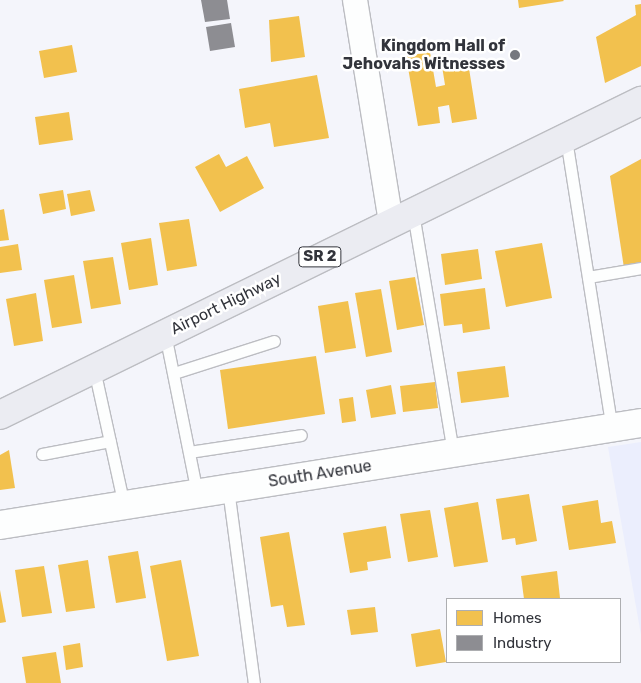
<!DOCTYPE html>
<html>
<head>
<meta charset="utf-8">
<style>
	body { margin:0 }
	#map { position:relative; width:641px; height:683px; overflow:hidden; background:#f4f5fb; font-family:Rubik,sans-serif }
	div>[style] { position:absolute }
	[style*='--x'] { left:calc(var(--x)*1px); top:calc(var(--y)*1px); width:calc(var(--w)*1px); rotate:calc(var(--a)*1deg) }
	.built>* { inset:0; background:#ebeefd }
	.homes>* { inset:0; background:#f2c14e }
	.industry>* { inset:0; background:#8d8d92 }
	.roads { filter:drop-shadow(1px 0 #bcbdc2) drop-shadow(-1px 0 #bcbdc2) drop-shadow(0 1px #bcbdc2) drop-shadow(0 -1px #bcbdc2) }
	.service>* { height:11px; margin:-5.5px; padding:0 5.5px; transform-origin:5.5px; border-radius:5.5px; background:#fdfefe }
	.minor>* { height:24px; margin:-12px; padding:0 12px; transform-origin:12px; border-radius:12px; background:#fdfefe }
	.tertiary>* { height:28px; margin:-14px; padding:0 14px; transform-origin:14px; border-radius:14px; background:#fdfefe }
	.primary>* { height:28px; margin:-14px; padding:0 14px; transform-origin:14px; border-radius:14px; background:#ebecf2 }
	.dots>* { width:14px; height:14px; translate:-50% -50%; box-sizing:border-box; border:2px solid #fff; border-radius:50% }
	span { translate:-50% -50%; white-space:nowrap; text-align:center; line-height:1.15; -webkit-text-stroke:5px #fff; paint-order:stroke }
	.shield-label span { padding:1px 4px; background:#fff; border:1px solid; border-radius:4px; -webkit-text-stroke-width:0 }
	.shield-label { font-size:15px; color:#32343b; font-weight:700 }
	.poi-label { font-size:16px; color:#32343b; font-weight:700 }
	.right { translate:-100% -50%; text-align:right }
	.street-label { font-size:16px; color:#32343b }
	.legend { position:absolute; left:446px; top:598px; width:175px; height:65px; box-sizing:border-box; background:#fff; border:1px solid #adaeb1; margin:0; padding:6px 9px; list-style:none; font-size:15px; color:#32343b }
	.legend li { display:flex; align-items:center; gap:10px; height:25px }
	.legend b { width:25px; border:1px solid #adaeb1 }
</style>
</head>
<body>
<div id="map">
	<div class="built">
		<div style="clip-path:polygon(641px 442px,641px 635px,608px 447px)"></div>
	</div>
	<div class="homes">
		<div style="clip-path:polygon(518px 0,563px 0,564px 1px,519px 8px)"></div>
		<div style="clip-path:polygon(641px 4px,641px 66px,605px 83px,596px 37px,636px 15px,635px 5px)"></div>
		<div style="clip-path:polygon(299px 16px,305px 57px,271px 62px,269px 20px)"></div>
		<div style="clip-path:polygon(72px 45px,77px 72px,44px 78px,39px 51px)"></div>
		<div style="clip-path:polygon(430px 52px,436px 87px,445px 85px,442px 66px,468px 62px,477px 119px,452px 123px,449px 105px,438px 107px,440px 123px,418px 126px,406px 56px)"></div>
		<div style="clip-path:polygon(317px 75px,329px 138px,274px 147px,270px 123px,245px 128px,239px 89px)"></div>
		<div style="clip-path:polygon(69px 112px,73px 140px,39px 145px,35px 117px)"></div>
		<div style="clip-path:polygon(219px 154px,226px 167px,247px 156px,264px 188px,220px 212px,195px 167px)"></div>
		<div style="clip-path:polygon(641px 159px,641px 265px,624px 268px,610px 176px)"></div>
		<div style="clip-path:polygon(63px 190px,66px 209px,43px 214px,39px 194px)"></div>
		<div style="clip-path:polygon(90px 190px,95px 211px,71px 216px,67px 194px)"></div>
		<div style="clip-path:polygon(4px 209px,9px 240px,0 241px,0 210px)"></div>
		<div style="clip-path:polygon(189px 219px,197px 266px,167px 271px,159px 223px)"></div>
		<div style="clip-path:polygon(151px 238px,158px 285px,129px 290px,121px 243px)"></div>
		<div style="clip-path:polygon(542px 243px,552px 298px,506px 307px,495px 251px)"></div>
		<div style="clip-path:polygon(18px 244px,22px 270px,0 273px,0 247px)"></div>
		<div style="clip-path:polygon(478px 249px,482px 279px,445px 285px,441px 254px)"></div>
		<div style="clip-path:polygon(113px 257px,121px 304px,91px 309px,83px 261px)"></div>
		<div style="clip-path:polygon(74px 275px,82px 323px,52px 328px,44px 280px)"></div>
		<div style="clip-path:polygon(415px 277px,424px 325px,397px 330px,389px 281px)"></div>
		<div style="clip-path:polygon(485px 288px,490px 329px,463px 333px,462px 324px,444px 326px,440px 294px)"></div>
		<div style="clip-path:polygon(381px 289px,392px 352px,366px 357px,355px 293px)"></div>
		<div style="clip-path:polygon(36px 293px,43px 341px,14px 346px,6px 299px)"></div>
		<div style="clip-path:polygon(348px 301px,356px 348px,325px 353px,318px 306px)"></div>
		<div style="clip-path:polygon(316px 356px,325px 414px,228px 429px,220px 370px)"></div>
		<div style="clip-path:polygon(505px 366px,509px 397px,461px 403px,457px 372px)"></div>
		<div style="clip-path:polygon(435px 382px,438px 408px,403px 412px,400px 386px)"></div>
		<div style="clip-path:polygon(391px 385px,396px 414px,371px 418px,366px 390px)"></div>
		<div style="clip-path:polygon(353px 397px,356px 421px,342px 423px,339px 399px)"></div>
		<div style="clip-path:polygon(9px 450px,15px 488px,0 490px,0 455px)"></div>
		<div style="clip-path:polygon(529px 494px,537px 541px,516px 545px,515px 538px,502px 540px,496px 499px)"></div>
		<div style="clip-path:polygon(598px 500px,601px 523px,612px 521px,616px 543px,569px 550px,562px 506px)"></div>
		<div style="clip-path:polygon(478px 502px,488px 562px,454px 567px,444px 508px)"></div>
		<div style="clip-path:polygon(430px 510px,438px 557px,408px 562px,400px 514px)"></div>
		<div style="clip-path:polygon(386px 526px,391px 558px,367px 562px,368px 570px,350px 573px,343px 533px)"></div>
		<div style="clip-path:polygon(289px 532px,305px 625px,287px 627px,283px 605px,271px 607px,260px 537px)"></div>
		<div style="clip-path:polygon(138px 551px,146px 598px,116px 603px,108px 556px)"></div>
		<div style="clip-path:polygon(88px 560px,95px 608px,66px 612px,58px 565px)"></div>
		<div style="clip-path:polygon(181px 560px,199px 656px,167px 661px,150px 566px)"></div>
		<div style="clip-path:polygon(44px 566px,52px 613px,22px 617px,15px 570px)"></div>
		<div style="clip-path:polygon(557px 571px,560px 598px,524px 599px,521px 576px)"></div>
		<div style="clip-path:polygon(0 590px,6px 622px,0 623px)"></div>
		<div style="clip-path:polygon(375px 607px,378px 632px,351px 635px,347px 610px)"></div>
		<div style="clip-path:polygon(440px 629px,446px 662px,416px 667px,411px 634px)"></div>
		<div style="clip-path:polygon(80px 643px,83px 667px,66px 670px,63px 646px)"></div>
		<div style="clip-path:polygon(56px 652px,61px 683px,26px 683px,22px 657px)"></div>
	</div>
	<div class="industry">
		<div style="clip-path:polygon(201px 0,227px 0,230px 19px,205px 22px)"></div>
		<div style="clip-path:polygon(231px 23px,235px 47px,210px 51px,206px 27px)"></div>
	</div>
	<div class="roads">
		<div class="service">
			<div style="--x:566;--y:139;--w:293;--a:81"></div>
			<div style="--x:413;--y:213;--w:243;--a:80.5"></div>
			<div style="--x:588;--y:277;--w:54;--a:-9.6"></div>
			<div style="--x:165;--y:334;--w:162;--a:78.6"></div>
			<div style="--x:94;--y:369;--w:139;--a:77.6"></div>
			<div style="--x:174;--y:373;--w:105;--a:-17.7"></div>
			<div style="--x:189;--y:452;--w:113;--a:-8.6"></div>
			<div style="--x:42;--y:454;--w:69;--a:-10.8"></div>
			<div style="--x:228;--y:489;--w:196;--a:82.4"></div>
		</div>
		<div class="minor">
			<div style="--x:355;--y:0;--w:225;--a:80.8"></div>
		</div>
		<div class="tertiary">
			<div style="--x:0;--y:525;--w:649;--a:-9.04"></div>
		</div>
		<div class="primary">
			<div style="--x:0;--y:415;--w:714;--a:-26.1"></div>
		</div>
	</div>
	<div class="dots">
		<div style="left:515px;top:55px;background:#76787e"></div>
	</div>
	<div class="shield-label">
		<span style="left:320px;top:257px">SR 2</span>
	</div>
	<div class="poi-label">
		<span class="right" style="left:505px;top:55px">Kingdom Hall of<br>Jehovahs Witnesses</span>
	</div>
	<div class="street-label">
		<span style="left:226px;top:304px;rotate:-26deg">Airport Highway</span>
		<span style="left:320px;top:474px;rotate:-9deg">South Avenue</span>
	</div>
	<ul class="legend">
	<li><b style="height:14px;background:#f2c14e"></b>Homes</li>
	<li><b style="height:14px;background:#8d8d92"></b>Industry</li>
	</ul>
</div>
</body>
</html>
